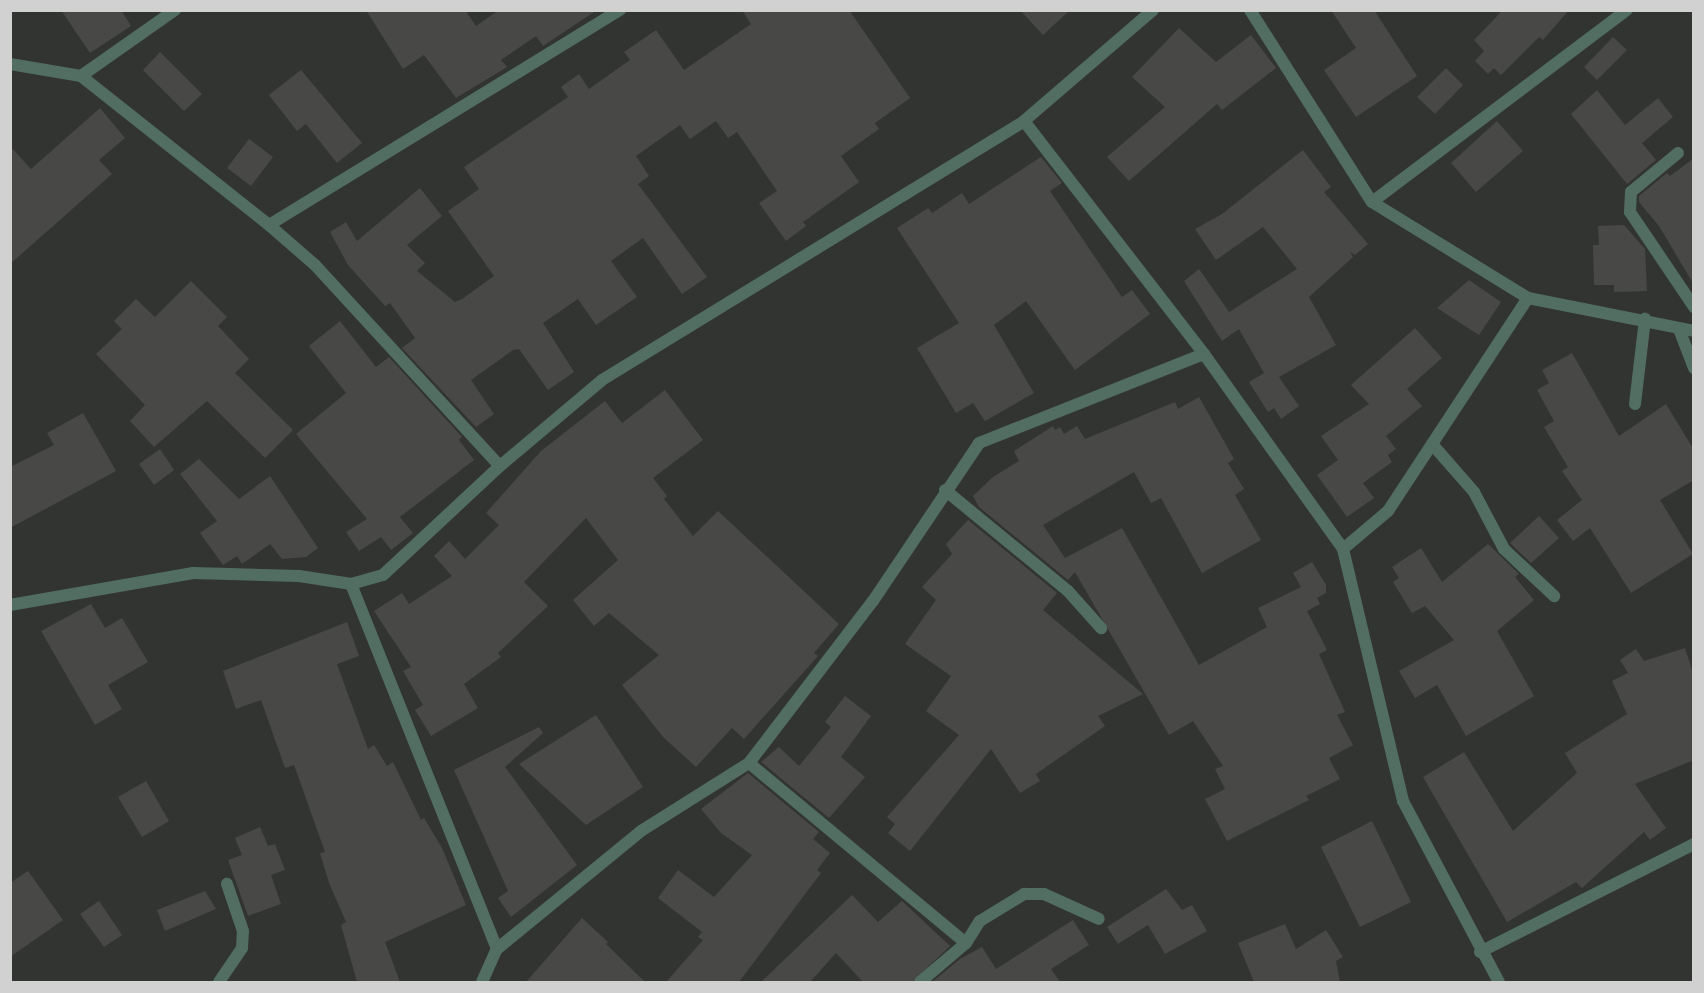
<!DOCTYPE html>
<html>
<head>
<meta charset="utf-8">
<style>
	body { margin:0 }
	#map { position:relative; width:1704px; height:993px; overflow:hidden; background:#323432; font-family:Barlow,sans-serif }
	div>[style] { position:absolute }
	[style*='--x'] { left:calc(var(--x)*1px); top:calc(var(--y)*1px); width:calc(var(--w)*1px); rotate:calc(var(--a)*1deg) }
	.building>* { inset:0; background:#484946 }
	.minor>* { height:12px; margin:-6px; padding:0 6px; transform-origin:6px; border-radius:6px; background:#526e62 }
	span { translate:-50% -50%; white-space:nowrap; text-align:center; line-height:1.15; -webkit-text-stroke:4.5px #282a28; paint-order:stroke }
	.frame { position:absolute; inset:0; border:12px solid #d0d1d0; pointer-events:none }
</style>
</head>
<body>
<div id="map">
	<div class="building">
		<div style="clip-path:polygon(61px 10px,121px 10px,131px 26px,90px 53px)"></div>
		<div style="clip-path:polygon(366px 10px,465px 10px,476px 26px,499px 10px,597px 10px,543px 46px,536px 36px,501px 60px,507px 67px,456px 98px,424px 55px,403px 69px)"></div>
		<div style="clip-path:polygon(742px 10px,849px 10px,910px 98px,875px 123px,879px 129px,841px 156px,859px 182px,803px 222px,806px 226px,786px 241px,759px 203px,777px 191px,737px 132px,728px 138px,716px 121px,690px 139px,680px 125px,636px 156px,649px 176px,638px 184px,707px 277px,682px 294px,643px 238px,611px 261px,637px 297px,596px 325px,578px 299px,543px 323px,574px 372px,548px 390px,519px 349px,513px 350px,471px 380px,494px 414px,476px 427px,402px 348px,415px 338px,390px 303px,385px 306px,348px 265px,330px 232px,346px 222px,357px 241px,420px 188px,442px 216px,407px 245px,425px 263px,417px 271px,455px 302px,462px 299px,494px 276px,448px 211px,479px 189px,464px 167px,568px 97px,561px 87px,579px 74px,589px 89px,630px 60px,624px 52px,656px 30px,684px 70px,751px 24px)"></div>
		<div style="clip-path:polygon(1020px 10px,1070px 10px,1043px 35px)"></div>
		<div style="clip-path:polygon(1331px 10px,1374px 10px,1417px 76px,1356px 117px,1324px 70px,1356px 48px)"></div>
		<div style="clip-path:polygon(1503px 10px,1569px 10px,1543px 40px,1539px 37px,1501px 75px,1494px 68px,1488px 74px,1475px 61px,1484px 51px,1474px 40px)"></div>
		<div style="clip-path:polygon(1179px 28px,1216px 62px,1251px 35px,1276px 68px,1222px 110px,1217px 104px,1129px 181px,1107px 157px,1165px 107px,1132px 77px)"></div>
		<div style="clip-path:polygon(1613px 37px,1627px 50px,1597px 80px,1584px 67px)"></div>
		<div style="clip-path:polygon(160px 52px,202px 94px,184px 111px,143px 70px)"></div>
		<div style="clip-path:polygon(1446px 68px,1463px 85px,1435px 114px,1417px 97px)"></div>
		<div style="clip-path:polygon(301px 70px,362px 143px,337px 163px,306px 124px,297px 131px,269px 95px)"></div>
		<div style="clip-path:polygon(1597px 90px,1625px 125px,1658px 98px,1673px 117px,1642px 143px,1656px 160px,1627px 184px,1571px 114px)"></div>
		<div style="clip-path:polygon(100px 108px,125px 138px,99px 160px,112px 174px,10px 264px,10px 146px,31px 169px)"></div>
		<div style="clip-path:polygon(1497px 121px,1523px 151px,1476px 192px,1451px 163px)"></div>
		<div style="clip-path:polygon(249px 139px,273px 157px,251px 186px,227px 168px)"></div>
		<div style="clip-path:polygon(1303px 150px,1331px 187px,1324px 192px,1368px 244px,1355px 255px,1350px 252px,1353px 257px,1309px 297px,1336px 345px,1279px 377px,1299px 406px,1281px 419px,1274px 408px,1268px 412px,1249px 382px,1264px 373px,1239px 329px,1222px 341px,1184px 281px,1199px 269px,1229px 312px,1297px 269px,1263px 227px,1216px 260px,1195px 229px,1222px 214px)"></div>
		<div style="clip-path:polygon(1041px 157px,1062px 183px,1050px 191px,1122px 297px,1132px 290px,1150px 314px,1075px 370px,1026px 301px,994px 325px,1034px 393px,985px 421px,973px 403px,956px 413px,917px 348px,959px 323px,897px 228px,928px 208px,932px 213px,962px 193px,969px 204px)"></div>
		<div style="clip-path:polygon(1694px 158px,1694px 285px,1659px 226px,1639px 202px,1639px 196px,1667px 173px,1670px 176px)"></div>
		<div style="clip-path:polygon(1624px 225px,1645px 249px,1647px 291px,1614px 292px,1614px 285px,1594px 285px,1593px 245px,1599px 245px,1598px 226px)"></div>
		<div style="clip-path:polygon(1469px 280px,1501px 302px,1479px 335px,1437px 308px)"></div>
		<div style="clip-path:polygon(191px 281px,227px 317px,218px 326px,249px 359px,235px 373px,293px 430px,265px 458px,207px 401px,154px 447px,130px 421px,145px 405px,96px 354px,122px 329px,114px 321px,136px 299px,155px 317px)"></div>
		<div style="clip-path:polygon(340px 321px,376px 367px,389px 357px,462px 437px,459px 440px,474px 460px,400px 517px,413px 533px,391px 550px,381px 537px,359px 551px,346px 532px,367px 519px,296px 434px,346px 393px,309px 346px)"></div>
		<div style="clip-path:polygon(1415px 328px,1442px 358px,1407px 389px,1422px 406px,1386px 436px,1396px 449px,1388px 455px,1392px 462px,1363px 483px,1374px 498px,1347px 517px,1317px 475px,1338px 460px,1321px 436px,1369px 404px,1351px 385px)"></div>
		<div style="clip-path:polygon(1572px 353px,1619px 436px,1666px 404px,1694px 450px,1694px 480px,1660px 500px,1693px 554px,1631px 593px,1590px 528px,1573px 541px,1557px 520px,1582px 500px,1562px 471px,1568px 467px,1544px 427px,1554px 421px,1537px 390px,1549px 383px,1542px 370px)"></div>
		<div style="clip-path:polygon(665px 390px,703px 440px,653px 478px,667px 496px,664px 499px,693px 536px,718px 511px,839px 624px,814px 653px,818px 656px,744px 739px,732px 728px,696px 767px,663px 737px,622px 685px,659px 655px,609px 613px,594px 626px,573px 600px,618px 560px,586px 518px,524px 582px,548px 606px,498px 653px,501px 657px,464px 684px,478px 708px,431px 736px,415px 710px,423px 705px,403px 671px,411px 667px,374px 611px,402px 593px,409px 604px,452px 576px,434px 556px,449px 541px,465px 559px,499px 525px,486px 513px,541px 451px,605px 401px,622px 423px)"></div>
		<div style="clip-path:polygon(1199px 397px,1234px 459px,1228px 463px,1244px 489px,1235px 495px,1261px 540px,1202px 573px,1161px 498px,1151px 503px,1134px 472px,1043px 525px,1065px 558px,1122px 528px,1199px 665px,1267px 627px,1258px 608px,1301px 587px,1293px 573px,1312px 562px,1326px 585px,1326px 593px,1317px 598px,1320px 604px,1307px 611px,1327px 650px,1319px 654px,1345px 712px,1337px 715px,1353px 745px,1329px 758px,1340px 779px,1306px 796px,1309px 800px,1227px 841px,1205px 799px,1225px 789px,1215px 769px,1223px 766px,1193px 721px,1169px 735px,1075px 572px,1068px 580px,979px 507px,973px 496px,993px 477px,1019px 461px,1014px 451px,1053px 426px,1055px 430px,1060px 427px,1064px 434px,1077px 426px,1085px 439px,1175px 402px,1178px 409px)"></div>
		<div style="clip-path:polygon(83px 413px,116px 471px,10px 528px,10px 467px,54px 445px,47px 433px)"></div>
		<div style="clip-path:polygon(160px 449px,174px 470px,154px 485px,139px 464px)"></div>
		<div style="clip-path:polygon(199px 459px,239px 499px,270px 476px,318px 548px,306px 557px,282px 559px,270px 544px,242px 564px,237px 556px,223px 565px,200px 533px,217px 521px,180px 474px)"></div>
		<div style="clip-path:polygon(1539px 516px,1559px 538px,1531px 563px,1510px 543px)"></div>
		<div style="clip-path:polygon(968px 520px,1057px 593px,1043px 610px,1143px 694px,1098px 716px,1105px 726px,1036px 774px,1040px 781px,1020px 793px,991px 749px,910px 851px,888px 833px,895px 824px,887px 817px,959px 735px,926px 711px,951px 676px,905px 644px,936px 600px,922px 587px,952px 554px,946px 544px)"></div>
		<div style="clip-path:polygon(1488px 544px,1519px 574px,1515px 577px,1534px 600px,1497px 631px,1534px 696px,1466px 736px,1437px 685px,1415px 698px,1399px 671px,1454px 640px,1425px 606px,1412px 613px,1393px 582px,1399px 578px,1392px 567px,1421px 548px,1442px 582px)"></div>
		<div style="clip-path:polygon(91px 604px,105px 628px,122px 618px,148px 662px,108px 685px,122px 709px,95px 725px,41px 631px)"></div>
		<div style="clip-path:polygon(347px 622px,359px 656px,337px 664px,368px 749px,374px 745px,387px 766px,393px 762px,421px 820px,424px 818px,442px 848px,466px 905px,385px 942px,400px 982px,357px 982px,341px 925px,346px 922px,329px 883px,320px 853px,325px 852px,294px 765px,285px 768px,261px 700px,236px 709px,223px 671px)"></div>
		<div style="clip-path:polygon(1685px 648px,1694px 676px,1694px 760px,1635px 784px,1666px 828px,1650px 840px,1644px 832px,1582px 888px,1576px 882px,1507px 922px,1423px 777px,1464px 752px,1513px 831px,1577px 773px,1565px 753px,1627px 714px,1612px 681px,1628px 673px,1620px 660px,1636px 649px,1644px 661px)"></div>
		<div style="clip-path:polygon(845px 696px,871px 716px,841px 757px,865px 777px,829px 818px,761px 762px,779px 747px,799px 766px,831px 727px,825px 722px)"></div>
		<div style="clip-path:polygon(596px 715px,643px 787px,586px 825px,519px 764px)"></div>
		<div style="clip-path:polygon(539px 727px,543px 733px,505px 767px,577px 865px,511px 917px,498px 898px,508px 891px,454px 770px)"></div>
		<div style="clip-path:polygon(748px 773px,819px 832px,813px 839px,830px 853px,817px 870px,821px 873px,739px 982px,666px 982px,703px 940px,698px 937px,702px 932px,658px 898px,678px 870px,714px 897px,752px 855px,721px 833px,701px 809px)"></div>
		<div style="clip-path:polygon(146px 781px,169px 821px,142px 837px,118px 797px)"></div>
		<div style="clip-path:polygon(1372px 821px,1411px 902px,1360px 927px,1321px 847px)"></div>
		<div style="clip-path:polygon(260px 827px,268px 846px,275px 844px,285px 870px,271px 875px,281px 904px,248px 916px,228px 860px,242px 855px,235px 838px)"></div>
		<div style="clip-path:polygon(28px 871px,63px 920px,10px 957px,10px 883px)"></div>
		<div style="clip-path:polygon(1166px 889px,1182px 910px,1192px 905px,1207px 931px,1165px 954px,1148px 925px,1118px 944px,1107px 927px)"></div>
		<div style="clip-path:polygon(205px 891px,216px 909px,165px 931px,157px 910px)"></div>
		<div style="clip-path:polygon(852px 895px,878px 922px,902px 901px,950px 946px,912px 982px,863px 982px,836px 953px,810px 982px,761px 982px)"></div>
		<div style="clip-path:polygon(99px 901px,122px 935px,104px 947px,80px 914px)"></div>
		<div style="clip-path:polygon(582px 918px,608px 942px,606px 944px,645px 982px,526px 982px)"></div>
		<div style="clip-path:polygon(1073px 920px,1089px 945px,1051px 969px,1060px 982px,932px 982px,960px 959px,982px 947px,996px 969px)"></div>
		<div style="clip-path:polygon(1285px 924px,1296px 949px,1326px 930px,1343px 957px,1336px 961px,1340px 982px,1254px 982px,1238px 943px)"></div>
	</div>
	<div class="minor">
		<div style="--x:1250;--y:10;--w:227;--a:57.6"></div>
		<div style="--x:1372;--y:202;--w:183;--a:31.6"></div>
		<div style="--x:1528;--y:298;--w:169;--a:11.2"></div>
		<div style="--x:10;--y:64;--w:72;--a:9.6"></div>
		<div style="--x:81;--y:76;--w:240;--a:38.4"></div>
		<div style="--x:269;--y:225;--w:61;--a:41"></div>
		<div style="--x:315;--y:265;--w:273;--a:47.4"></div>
		<div style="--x:81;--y:76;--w:115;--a:-35.1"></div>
		<div style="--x:1024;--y:121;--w:294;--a:52.3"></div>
		<div style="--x:1204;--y:354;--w:239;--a:54.5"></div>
		<div style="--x:1343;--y:549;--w:259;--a:76.6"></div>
		<div style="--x:1403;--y:801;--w:205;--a:62.1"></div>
		<div style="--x:1678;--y:153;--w:61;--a:140.3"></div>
		<div style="--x:1631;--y:192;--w:20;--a:93"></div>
		<div style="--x:1630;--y:212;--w:115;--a:56"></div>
		<div style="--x:1372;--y:202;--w:319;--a:-37"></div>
		<div style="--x:269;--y:225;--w:412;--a:-31.5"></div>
		<div style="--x:1679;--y:329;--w:42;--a:69"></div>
		<div style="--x:1635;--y:404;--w:86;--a:-83.3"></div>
		<div style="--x:1432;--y:444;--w:64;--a:48.8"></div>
		<div style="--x:1474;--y:492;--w:64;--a:62.2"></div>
		<div style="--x:1504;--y:549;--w:69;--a:43.2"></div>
		<div style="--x:945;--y:490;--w:159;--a:39.4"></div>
		<div style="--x:1068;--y:591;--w:50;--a:48.3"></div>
		<div style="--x:1343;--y:549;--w:59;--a:-40.2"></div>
		<div style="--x:1388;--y:511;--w:255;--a:-56.7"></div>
		<div style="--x:351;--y:584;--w:393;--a:68.2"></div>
		<div style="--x:10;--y:605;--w:186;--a:-9.9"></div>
		<div style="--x:193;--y:573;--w:106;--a:1.6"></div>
		<div style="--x:299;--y:576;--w:53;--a:8.7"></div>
		<div style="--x:351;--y:584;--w:33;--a:-16"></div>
		<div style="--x:383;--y:575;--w:160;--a:-43"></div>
		<div style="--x:500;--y:466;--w:133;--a:-40.1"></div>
		<div style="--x:602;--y:380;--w:495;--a:-31.5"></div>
		<div style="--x:1024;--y:121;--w:170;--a:-40.7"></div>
		<div style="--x:749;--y:763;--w:282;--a:39.7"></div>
		<div style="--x:966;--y:943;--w:60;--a:139.7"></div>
		<div style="--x:966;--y:943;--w:26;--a:-58"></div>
		<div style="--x:980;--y:921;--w:52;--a:-31.5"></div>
		<div style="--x:1024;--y:894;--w:20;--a:0"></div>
		<div style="--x:1044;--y:894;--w:60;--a:24.4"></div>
		<div style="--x:1480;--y:952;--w:240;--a:-26.8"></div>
		<div style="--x:219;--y:982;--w:41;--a:-55.9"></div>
		<div style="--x:242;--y:948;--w:17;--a:-87"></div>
		<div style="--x:243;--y:931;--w:50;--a:-108.8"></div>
		<div style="--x:482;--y:982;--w:36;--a:-66"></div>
		<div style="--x:497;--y:949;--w:186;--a:-39.3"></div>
		<div style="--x:641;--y:831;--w:128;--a:-32.2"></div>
		<div style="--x:749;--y:763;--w:204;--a:-52.6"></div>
		<div style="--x:873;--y:601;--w:190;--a:-56.1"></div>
		<div style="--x:979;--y:443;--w:242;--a:-21.6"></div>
	</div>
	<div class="frame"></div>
</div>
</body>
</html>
